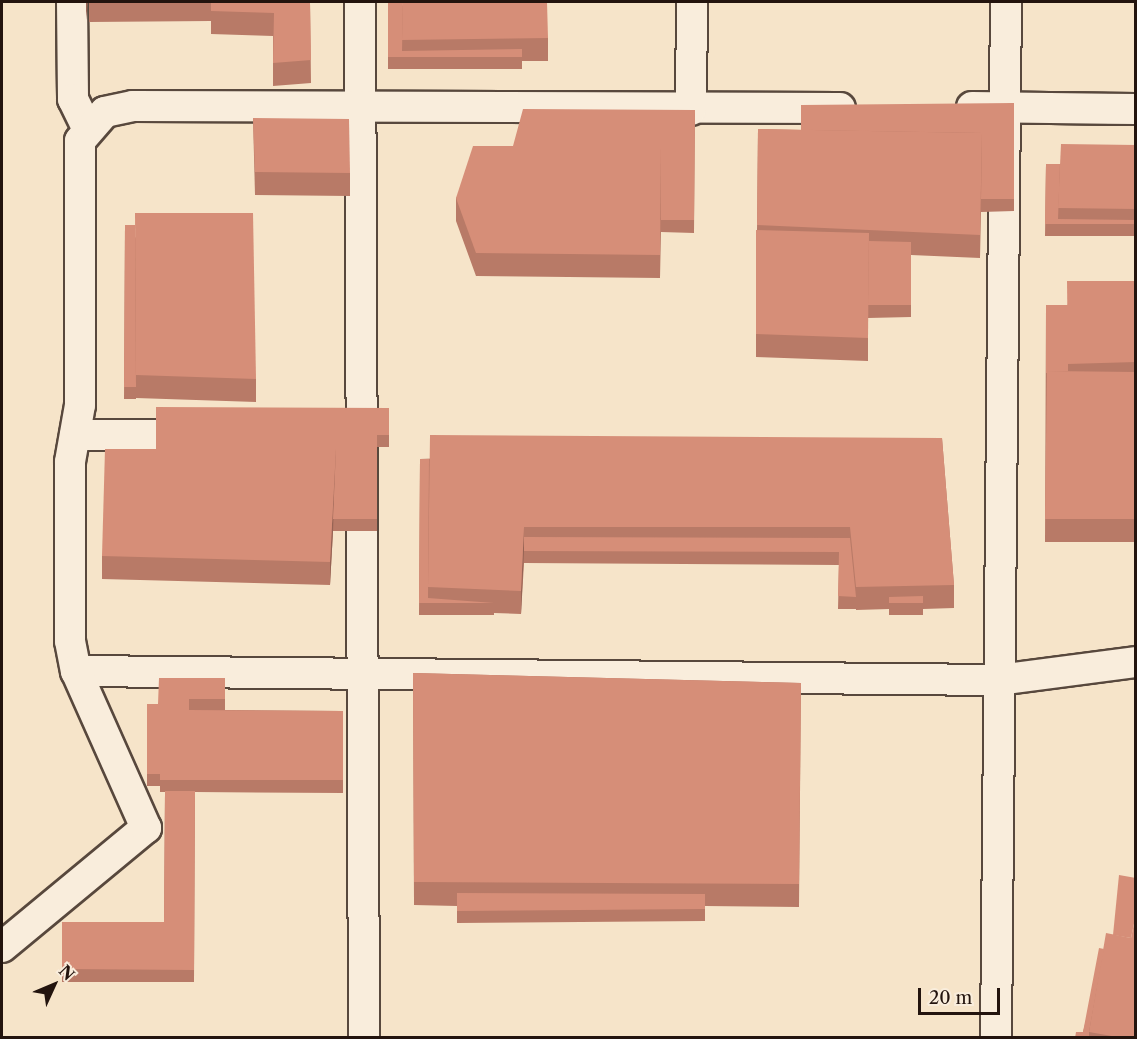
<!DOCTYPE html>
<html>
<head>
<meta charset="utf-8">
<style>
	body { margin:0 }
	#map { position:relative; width:1137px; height:1039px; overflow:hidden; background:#f6e4c9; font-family:"Libre Caslon Text",serif }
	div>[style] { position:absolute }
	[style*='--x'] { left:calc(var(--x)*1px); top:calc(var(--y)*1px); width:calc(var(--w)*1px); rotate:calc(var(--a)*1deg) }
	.roads { filter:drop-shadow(2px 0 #58483d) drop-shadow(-2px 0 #58483d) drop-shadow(0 2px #58483d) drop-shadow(0 -2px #58483d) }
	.minor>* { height:30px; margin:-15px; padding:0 15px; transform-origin:15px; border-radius:15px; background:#f9eddc }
	.wall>* { inset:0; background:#b87a67 }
	.shaded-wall>* { inset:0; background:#966354 }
	.building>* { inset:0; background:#d68e78 }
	span { translate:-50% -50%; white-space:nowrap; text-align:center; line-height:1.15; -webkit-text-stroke:6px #f9eddc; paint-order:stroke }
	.frame { position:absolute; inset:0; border:3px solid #23140e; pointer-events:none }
	.north { position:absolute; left:24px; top:955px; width:60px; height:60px; -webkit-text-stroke:4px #f9eddc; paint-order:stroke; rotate:46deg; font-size:16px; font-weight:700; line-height:24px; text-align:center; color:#23140e }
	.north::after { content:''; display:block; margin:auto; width:21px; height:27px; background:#23140e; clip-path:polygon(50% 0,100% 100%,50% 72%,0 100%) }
	.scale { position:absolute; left:918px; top:988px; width:82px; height:27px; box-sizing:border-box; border:3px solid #23140e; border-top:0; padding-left:8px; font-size:18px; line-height:21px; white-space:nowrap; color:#23140e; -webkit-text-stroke:4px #f9eddc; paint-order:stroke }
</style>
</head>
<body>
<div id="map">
	<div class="roads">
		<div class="minor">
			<div style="--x:72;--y:2;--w:97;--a:89.4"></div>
			<div style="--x:73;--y:99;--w:32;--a:64"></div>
			<div style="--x:360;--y:2;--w:1036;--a:89.78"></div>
			<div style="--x:972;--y:107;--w:164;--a:0.7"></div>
			<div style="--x:840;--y:108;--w:707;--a:-179.84"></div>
			<div style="--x:133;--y:106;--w:29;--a:168"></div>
			<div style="--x:105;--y:112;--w:38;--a:131"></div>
			<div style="--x:80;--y:141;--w:264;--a:90"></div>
			<div style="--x:80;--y:405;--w:58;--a:100"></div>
			<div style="--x:70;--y:462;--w:179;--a:90"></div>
			<div style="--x:70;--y:641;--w:31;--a:79"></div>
			<div style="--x:76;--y:671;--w:923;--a:0.56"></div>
			<div style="--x:999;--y:680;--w:138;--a:-7.5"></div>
			<div style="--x:691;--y:110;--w:108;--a:-89.5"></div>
			<div style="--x:75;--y:435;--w:123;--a:0"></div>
			<div style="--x:2;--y:947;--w:187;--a:-39.6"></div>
			<div style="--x:146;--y:828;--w:172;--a:-114"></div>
			<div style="--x:996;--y:1038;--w:1036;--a:-89.45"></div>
		</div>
	</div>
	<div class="wall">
		<div style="clip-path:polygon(89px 2px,310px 2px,311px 83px,273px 86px,273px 36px,211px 34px,211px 21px,89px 22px)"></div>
		<div style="clip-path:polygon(388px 2px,548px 38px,548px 61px,522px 61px,522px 69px,388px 69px)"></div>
		<div style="clip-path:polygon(1014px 103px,1014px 211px,981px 212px,980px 258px,911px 255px,911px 317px,868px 318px,868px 361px,756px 357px,756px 230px,757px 231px,758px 129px,801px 130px)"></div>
		<div style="clip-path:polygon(695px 110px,694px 233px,661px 232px,660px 278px,476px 276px,456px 221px,456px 198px,513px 146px)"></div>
		<div style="clip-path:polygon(253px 118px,350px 173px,350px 196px,255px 195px)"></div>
		<div style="clip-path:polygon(1136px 145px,1136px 236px,1045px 236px,1046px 164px,1060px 164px)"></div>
		<div style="clip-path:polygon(125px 225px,256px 379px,256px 402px,136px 398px,136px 399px,124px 399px)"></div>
		<div style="clip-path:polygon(1136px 281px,1136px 542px,1045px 542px,1046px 305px,1067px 305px)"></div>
		<div style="clip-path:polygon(389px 408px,389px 447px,377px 447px,377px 531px,333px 531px,330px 585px,102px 579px,102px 556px,156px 449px)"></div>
		<div style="clip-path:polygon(942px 438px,954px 585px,954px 608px,923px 609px,923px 615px,889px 615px,889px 609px,856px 610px,856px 609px,838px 609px,839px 565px,524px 563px,521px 614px,494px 613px,494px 615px,419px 615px,420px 459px)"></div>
		<div style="clip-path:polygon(413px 673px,801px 683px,799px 907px,705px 906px,705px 921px,457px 923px,457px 906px,414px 905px)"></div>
		<div style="clip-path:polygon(225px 678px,225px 710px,343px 711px,343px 793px,195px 792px,194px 982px,62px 982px,62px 922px,164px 922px,165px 792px,160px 792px,160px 786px,147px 786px,147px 704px,158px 704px)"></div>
		<div style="clip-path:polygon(1104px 949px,1136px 1038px,1075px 1038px,1083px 1032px)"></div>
	</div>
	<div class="shaded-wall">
		<div style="clip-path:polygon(86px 2px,88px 2px,86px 20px)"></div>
		<div style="clip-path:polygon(336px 449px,333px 531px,330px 585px,330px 562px)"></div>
		<div style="clip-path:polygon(524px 527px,524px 551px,521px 614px,521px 591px)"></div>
	</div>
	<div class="building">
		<div style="clip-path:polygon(211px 2px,310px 2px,311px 60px,273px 63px,274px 13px,211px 11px)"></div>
		<div style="clip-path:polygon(388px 2px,403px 2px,402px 51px,522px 49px,522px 57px,388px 57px)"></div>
		<div style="clip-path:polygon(403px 2px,547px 2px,548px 38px,402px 40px)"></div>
		<div style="clip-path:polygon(1014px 103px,1014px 199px,981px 199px,982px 133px,801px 130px,801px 105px)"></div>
		<div style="clip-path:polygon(523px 109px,695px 110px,694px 220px,661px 220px,661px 146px,513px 146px)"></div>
		<div style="clip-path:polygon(253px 118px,349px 119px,350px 173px,255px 172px)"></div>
		<div style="clip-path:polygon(758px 129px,982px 133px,980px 235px,757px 225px)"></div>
		<div style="clip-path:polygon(1061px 144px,1136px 145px,1136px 209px,1058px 208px)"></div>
		<div style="clip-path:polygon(473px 146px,661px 146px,660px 255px,476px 253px,456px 198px)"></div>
		<div style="clip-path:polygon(1046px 164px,1060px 164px,1058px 219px,1136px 220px,1136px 224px,1045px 224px)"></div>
		<div style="clip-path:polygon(135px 213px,253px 213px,256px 379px,136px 375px)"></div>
		<div style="clip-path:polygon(125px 225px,135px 225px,136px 387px,124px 387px)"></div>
		<div style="clip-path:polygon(756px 230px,869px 233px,868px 338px,756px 334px)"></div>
		<div style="clip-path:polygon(869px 241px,911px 242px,911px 305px,868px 305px)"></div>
		<div style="clip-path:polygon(1067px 281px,1136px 281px,1136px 362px,1068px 364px)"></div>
		<div style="clip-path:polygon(1046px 305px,1068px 305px,1068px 371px,1047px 371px,1047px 373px,1046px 373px)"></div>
		<div style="clip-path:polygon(1047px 371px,1136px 372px,1136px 519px,1045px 519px)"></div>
		<div style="clip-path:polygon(156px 407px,389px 408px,389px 435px,377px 435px,377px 519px,333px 519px,336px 449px,156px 449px)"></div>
		<div style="clip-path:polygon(430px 435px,942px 438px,954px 585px,856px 587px,850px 527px,524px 527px,521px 591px,428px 587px)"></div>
		<div style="clip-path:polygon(105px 449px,336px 449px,330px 562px,102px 556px)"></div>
		<div style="clip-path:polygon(420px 459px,429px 459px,428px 598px,494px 603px,419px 603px)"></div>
		<div style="clip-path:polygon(524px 537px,850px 538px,856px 597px,838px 596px,839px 552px,524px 551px)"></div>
		<div style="clip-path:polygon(923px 596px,923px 603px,889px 603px,889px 597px)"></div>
		<div style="clip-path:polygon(413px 673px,801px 683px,799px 884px,414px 882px)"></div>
		<div style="clip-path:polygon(159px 678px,225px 678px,225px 699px,189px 699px,189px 710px,343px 711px,343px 780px,160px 780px,160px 774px,147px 774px,147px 704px,158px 704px)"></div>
		<div style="clip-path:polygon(165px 791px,195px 791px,194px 970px,62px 969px,62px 922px,164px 922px)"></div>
		<div style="clip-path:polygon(1119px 875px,1136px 878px,1136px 914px,1131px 938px,1113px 935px)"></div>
		<div style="clip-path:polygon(457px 893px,705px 894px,705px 909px,457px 911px)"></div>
		<div style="clip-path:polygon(1136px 914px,1136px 1038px,1123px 1038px,1089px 1032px,1106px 933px,1131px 938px)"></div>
		<div style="clip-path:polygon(1099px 948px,1104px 949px,1089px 1032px,1089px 1038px,1075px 1038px,1076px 1032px,1083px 1032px)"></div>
	</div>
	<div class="frame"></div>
	<div class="north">N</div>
	<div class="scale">20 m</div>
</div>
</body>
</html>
